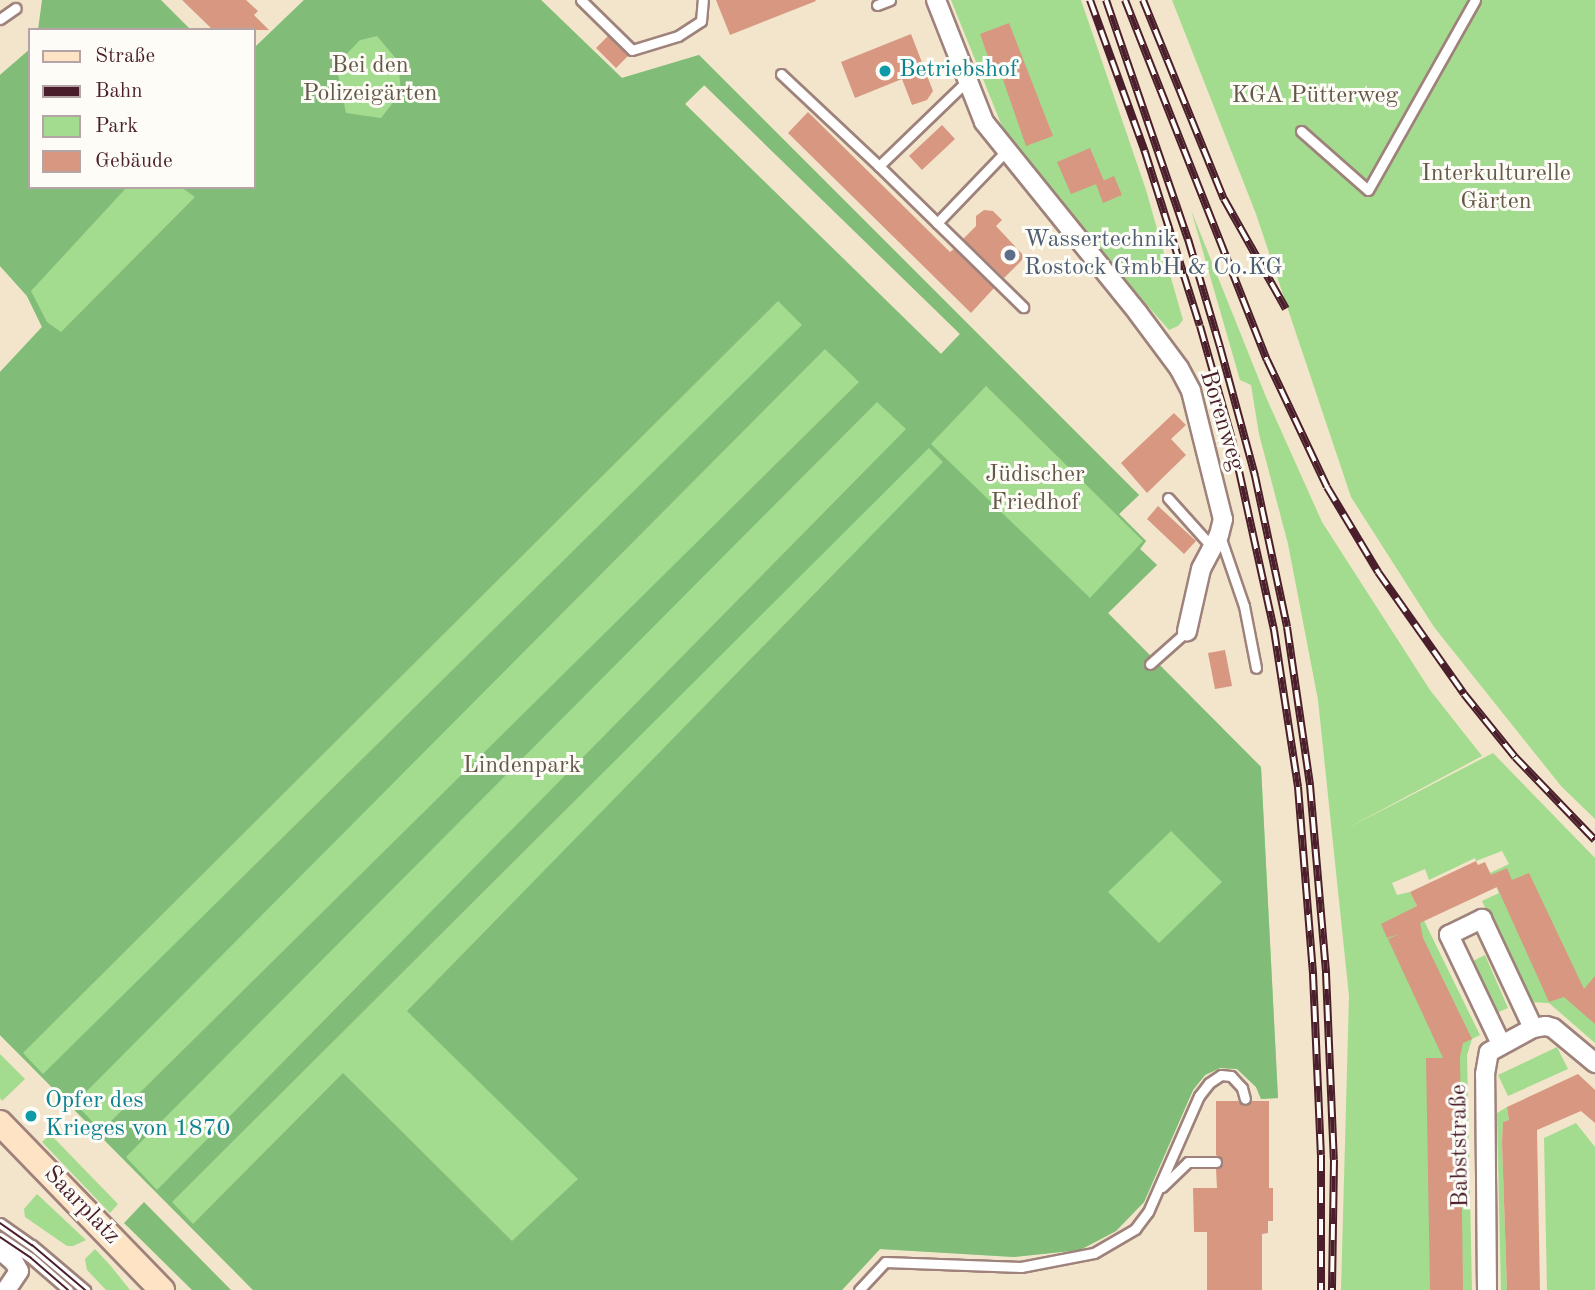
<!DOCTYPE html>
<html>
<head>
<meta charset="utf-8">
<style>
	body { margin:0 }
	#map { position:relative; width:1595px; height:1290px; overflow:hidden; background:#f2e5cb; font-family:"Old Standard TT",serif }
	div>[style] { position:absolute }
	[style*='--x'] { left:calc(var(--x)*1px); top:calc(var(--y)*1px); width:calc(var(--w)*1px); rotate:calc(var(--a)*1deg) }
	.green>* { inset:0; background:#a3dc8e }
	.forest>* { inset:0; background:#82bc79 }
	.building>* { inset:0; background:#d79781 }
	.roads { filter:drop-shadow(2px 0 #9e827b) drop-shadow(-2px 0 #9e827b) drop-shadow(0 2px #9e827b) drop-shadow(0 -2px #9e827b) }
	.service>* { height:9px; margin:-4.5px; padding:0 4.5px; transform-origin:4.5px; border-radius:4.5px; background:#fff }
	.minor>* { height:18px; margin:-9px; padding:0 9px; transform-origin:9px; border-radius:9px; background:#fff }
	.secondary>* { height:24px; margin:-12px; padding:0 12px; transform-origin:12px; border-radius:12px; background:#fee4c5 }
	.tram>* { height:2px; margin:-1px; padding:0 1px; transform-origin:1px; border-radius:1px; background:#4a1f2b }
	.rail>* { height:8px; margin-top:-4px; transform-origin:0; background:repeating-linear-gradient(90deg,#fdfcf7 0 16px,#4a1f2b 0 32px); box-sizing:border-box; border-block:2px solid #4a1f2b }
	.dots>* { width:19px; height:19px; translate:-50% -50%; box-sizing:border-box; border:4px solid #fdfcf7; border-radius:50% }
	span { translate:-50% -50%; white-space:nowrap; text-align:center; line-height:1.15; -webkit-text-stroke:6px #fdfcf7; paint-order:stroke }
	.park-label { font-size:24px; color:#655849 }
	.culture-label { font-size:24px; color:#0d838f }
	.left { translate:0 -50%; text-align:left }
	.service-label { font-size:24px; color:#4e5e75 }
	.street-label { font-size:24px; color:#4a1f2b }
	.legend { position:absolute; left:28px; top:28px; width:228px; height:161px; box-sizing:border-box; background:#fdfcf7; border:2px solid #b5a4a5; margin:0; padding:9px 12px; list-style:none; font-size:21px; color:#4a1f2b }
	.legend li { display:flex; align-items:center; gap:14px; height:35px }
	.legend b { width:35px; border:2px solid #b5a4a5 }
</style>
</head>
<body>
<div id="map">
	<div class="green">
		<div style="clip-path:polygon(evenodd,304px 0,541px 0,622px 78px,699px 55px,1139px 495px,1119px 514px,1146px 541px,1140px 549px,1157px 565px,1108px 613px,1261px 767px,1278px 1098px,1261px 1099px,1256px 1087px,1237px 1069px,1220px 1068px,1205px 1075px,1193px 1090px,1144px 1202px,1116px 1231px,1080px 1250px,1014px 1257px,880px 1249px,842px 1290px,253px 1290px,0 1035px,0 372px,42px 327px,27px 296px,0 266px,0 75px,30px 49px,30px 187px,254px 187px,254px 48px,304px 0,705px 85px,960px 334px,941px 354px,685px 104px,705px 85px)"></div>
		<div style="clip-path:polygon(951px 0,1081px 0,1146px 190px,1183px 320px,1178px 326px,1169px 330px,1062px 209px,1006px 136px)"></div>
		<div style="clip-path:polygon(1172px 0,1595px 0,1595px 819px,1561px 786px,1434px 627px,1351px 497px,1256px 214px)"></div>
		<div style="clip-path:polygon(1191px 210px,1266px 397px,1322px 522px,1430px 690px,1482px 756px,1344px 830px,1493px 753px,1595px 858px,1595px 1043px,1549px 1003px,1528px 1002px,1482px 901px,1499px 893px,1490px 873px,1509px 864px,1502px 851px,1476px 861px,1475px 858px,1429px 880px,1425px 869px,1392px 883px,1397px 895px,1410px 892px,1480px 1035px,1472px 1039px,1467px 1055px,1472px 1290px,1341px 1290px,1349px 996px,1318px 700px,1288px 544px,1259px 434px,1251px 385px,1240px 380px)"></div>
		<div style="clip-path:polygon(1485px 955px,1508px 1008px,1494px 1014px,1471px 962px)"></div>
		<div style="clip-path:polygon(1557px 1047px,1568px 1069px,1508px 1096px,1498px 1075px)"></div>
		<div style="clip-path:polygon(0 1054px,25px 1079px,2px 1101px,0 1098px)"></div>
		<div style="clip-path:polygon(1507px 1107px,1509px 1120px,1503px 1122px,1502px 1142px,1507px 1290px,1501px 1290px,1497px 1113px)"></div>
		<div style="clip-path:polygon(1576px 1123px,1595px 1147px,1595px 1290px,1547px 1290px,1544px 1138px)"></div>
		<div style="clip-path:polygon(50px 1134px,118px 1204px,110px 1213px,42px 1142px)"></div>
		<div style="clip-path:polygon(37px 1194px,86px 1240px,73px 1246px,67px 1246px,25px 1217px,24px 1209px)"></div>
		<div style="clip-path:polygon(95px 1249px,110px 1265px,130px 1290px,106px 1290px,87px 1270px,85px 1259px)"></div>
	</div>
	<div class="forest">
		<div style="clip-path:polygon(42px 0,161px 0,191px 30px,38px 30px)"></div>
		<div style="clip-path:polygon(evenodd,304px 0,541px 0,622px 78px,699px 55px,1139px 495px,1119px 514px,1146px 541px,1140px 549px,1157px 565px,1108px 613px,1261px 767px,1278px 1098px,1261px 1099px,1256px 1087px,1237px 1069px,1220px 1068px,1205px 1075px,1193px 1090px,1144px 1202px,1116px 1231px,1080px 1250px,1014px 1257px,880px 1249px,842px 1290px,253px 1290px,0 1035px,0 372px,42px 327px,27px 296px,0 266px,0 75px,30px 49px,30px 187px,127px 187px,31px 291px,47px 322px,61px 332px,195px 197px,181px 187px,254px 187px,254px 48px,304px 0,377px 36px,398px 61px,401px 92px,381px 118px,346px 113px,336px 65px,360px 40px,377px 36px,304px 0,704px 85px,960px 334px,941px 354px,685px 104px,704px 85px,304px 0,778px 301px,802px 325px,43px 1074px,23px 1053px,778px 301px,304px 0,825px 349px,859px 382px,101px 1131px,75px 1103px,825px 349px,304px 0,986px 386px,1143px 541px,1090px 598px,931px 444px,986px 386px,304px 0,877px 402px,906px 429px,157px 1190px,126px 1157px,877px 402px,304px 0,929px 448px,943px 462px,407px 1011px,578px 1179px,512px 1241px,343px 1073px,193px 1224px,172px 1202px,929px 448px,304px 0,1171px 831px,1222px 882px,1159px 943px,1108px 892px,1171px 831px)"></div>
		<div style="clip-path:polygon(144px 1202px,231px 1290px,192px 1290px,124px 1223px)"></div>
	</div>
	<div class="building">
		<div style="clip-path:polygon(182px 0,246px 0,258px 11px,254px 15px,269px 30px,213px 30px)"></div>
		<div style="clip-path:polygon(716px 0,815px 0,816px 1px,730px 35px)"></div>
		<div style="clip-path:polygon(1009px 23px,1053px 136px,1026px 146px,1000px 71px,994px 73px,980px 34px)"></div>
		<div style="clip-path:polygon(911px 34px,933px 91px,927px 100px,912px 105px,902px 79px,855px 98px,841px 62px)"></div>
		<div style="clip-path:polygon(608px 36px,628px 56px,616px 68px,596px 48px)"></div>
		<div style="clip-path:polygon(808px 112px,950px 252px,954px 249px,994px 288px,971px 313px,788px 133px)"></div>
		<div style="clip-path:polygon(942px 125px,955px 139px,922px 170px,909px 156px)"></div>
		<div style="clip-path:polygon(1090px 148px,1104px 181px,1071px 194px,1057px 162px)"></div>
		<div style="clip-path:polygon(1114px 176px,1122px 195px,1103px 203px,1096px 184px)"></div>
		<div style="clip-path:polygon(984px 210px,993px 211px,1002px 220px,996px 226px,1025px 257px,1004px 278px,963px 239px,976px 226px,976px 216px)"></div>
		<div style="clip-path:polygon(1174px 413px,1186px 425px,1171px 439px,1186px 455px,1147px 493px,1121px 463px)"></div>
		<div style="clip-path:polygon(1158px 506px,1196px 541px,1184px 554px,1147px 519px)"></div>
		<div style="clip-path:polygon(1225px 650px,1232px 686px,1215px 689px,1208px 653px)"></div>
		<div style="clip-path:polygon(1476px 861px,1478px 865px,1485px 862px,1491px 875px,1507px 868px,1512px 880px,1529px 873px,1584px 989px,1595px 976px,1595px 1024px,1564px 997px,1549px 1002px,1497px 887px,1420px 923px,1423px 938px,1472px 1039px,1463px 1043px,1460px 1057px,1463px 1290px,1430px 1290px,1426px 1058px,1443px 1058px,1388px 939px,1399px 934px,1387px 938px,1381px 924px,1417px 906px,1410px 892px)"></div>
		<div style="clip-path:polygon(1578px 1074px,1595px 1090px,1595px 1123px,1581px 1111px,1537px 1130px,1540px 1290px,1507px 1290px,1502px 1142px,1503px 1122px,1509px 1120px,1507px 1107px)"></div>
		<div style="clip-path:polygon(1216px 1101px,1238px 1101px,1244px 1106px,1252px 1101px,1269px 1101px,1269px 1188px,1273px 1188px,1273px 1221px,1268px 1221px,1268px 1233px,1262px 1234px,1262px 1290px,1207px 1290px,1207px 1232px,1194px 1232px,1193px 1188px,1217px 1188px,1216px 1169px,1223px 1161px,1216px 1155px)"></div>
	</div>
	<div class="roads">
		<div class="service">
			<div style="--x:581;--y:0;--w:71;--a:44.4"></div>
			<div style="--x:632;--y:50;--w:48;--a:-16.9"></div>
			<div style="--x:678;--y:36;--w:27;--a:-33"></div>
			<div style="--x:701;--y:21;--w:21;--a:-85"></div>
			<div style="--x:877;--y:5;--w:14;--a:-21"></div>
			<div style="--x:0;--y:19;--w:19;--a:-35"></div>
			<div style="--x:781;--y:74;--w:134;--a:43.2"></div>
			<div style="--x:968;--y:80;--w:124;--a:136"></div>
			<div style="--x:879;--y:166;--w:202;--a:44.4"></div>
			<div style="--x:1301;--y:131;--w:89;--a:41.4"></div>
			<div style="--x:1368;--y:190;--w:218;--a:-60.6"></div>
			<div style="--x:937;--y:223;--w:98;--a:-46.2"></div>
			<div style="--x:1168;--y:498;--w:66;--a:48.1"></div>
			<div style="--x:1220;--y:536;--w:74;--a:71.1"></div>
			<div style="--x:1244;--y:606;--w:63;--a:79"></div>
			<div style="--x:1150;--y:664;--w:50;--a:-41.7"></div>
			<div style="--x:1162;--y:1187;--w:36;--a:-44"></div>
			<div style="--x:1188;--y:1162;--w:28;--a:0"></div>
			<div style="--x:0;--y:1223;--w:39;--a:35"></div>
			<div style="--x:32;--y:1245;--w:70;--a:40.3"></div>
			<div style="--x:0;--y:1237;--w:37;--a:34"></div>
			<div style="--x:31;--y:1258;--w:49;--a:40.9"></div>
			<div style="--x:859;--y:1290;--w:38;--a:-47"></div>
			<div style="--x:885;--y:1262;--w:136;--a:2.1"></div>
			<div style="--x:1021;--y:1267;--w:74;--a:-10.9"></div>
			<div style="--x:1094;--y:1253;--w:48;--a:-30.3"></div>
			<div style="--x:1135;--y:1229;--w:21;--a:-53"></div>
			<div style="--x:1148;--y:1212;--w:127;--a:-66.3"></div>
			<div style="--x:1199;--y:1096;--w:16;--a:-52"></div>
			<div style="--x:1209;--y:1083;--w:14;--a:-34"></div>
			<div style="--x:1221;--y:1075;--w:10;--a:6"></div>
			<div style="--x:1231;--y:1076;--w:16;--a:47"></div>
			<div style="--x:1242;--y:1088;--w:11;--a:75"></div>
		</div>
		<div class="minor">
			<div style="--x:936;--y:0;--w:131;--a:68.5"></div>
			<div style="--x:984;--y:122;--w:245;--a:51.1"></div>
			<div style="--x:1138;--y:313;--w:69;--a:53.3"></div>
			<div style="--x:1179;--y:368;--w:26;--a:62"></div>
			<div style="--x:1191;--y:391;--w:132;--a:76"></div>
			<div style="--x:1223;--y:519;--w:16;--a:104"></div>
			<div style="--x:1219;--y:535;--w:38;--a:118"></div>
			<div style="--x:1201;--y:569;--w:64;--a:102.7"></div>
			<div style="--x:1501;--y:1044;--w:121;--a:-115.5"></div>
			<div style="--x:1449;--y:935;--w:37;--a:-26"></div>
			<div style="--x:1482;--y:919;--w:120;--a:64.9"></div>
			<div style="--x:0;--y:1250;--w:18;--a:41"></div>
			<div style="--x:14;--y:1262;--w:10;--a:61"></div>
			<div style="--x:19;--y:1271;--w:23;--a:124"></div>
			<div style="--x:1487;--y:1290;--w:216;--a:-90.5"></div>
			<div style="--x:1485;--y:1074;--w:22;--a:-80"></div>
			<div style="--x:1489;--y:1052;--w:50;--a:-28.6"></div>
			<div style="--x:1533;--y:1028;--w:13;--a:-9"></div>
			<div style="--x:1546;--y:1026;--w:7;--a:16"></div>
			<div style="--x:1553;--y:1028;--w:55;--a:39.8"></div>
		</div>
		<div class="secondary">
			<div style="--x:0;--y:1123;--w:233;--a:45.9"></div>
		</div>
	</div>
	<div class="tram">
		<div style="--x:0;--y:1223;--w:39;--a:35"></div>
		<div style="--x:32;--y:1245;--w:70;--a:40.3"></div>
		<div style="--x:0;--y:1237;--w:37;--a:34"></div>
		<div style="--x:31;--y:1258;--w:49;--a:40.9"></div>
	</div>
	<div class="rail">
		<div style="--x:1090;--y:0;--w:162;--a:70.1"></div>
		<div style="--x:1145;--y:152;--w:182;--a:72.5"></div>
		<div style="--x:1200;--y:326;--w:117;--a:74.2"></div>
		<div style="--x:1232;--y:439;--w:196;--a:77.6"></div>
		<div style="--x:1274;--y:630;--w:159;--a:81.3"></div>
		<div style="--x:1298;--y:787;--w:188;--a:85.4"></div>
		<div style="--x:1313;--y:974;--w:181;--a:87.5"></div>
		<div style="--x:1321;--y:1155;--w:135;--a:90"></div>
		<div style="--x:1106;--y:0;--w:253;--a:71.1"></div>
		<div style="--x:1188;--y:239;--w:113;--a:73.5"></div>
		<div style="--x:1220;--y:347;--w:134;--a:74.8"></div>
		<div style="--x:1255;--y:476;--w:154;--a:78"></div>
		<div style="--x:1287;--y:627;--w:160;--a:81.7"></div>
		<div style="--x:1310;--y:785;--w:189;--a:85.1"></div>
		<div style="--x:1326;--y:973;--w:187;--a:87.6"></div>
		<div style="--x:1334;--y:1160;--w:130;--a:90.9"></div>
		<div style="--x:1125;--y:0;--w:387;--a:68.5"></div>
		<div style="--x:1267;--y:360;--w:140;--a:64.7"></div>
		<div style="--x:1327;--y:487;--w:99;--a:59"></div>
		<div style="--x:1378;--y:572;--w:149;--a:54.8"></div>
		<div style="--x:1464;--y:694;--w:81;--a:51"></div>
		<div style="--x:1515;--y:757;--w:115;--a:46.1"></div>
		<div style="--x:1143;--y:0;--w:215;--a:67.9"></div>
		<div style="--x:1224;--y:199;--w:126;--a:60.6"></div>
	</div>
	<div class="dots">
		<div style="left:885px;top:71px;background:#0f9aa8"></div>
		<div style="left:1010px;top:255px;background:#5c6f8a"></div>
		<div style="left:31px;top:1116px;background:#0f9aa8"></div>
	</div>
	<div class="park-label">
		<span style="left:370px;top:81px">Bei den<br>Polizeigärten</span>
		<span style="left:1315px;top:97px">KGA Pütterweg</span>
		<span style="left:1496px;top:189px">Interkulturelle<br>Gärten</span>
		<span style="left:1035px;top:490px">Jüdischer<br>Friedhof</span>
		<span style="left:522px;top:767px">Lindenpark</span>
	</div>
	<div class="culture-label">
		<span class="left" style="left:899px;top:71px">Betriebshof</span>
		<span class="left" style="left:45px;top:1116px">Opfer des<br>Krieges von 1870</span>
	</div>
	<div class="service-label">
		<span class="left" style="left:1024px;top:255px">Wassertechnik<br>Rostock GmbH &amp; Co.KG</span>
	</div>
	<div class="street-label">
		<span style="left:1221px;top:421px;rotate:73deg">Borenweg</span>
		<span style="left:1461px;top:1146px;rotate:-91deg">Babststraße</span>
		<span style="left:81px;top:1206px;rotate:46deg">Saarplatz</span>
	</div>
	<ul class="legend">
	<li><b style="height:9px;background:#fee4c5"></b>Straße</li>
	<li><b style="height:9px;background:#4a1f2b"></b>Bahn</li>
	<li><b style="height:19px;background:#a3dc8e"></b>Park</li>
	<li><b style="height:19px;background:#d79781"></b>Gebäude</li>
	</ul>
</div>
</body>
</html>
